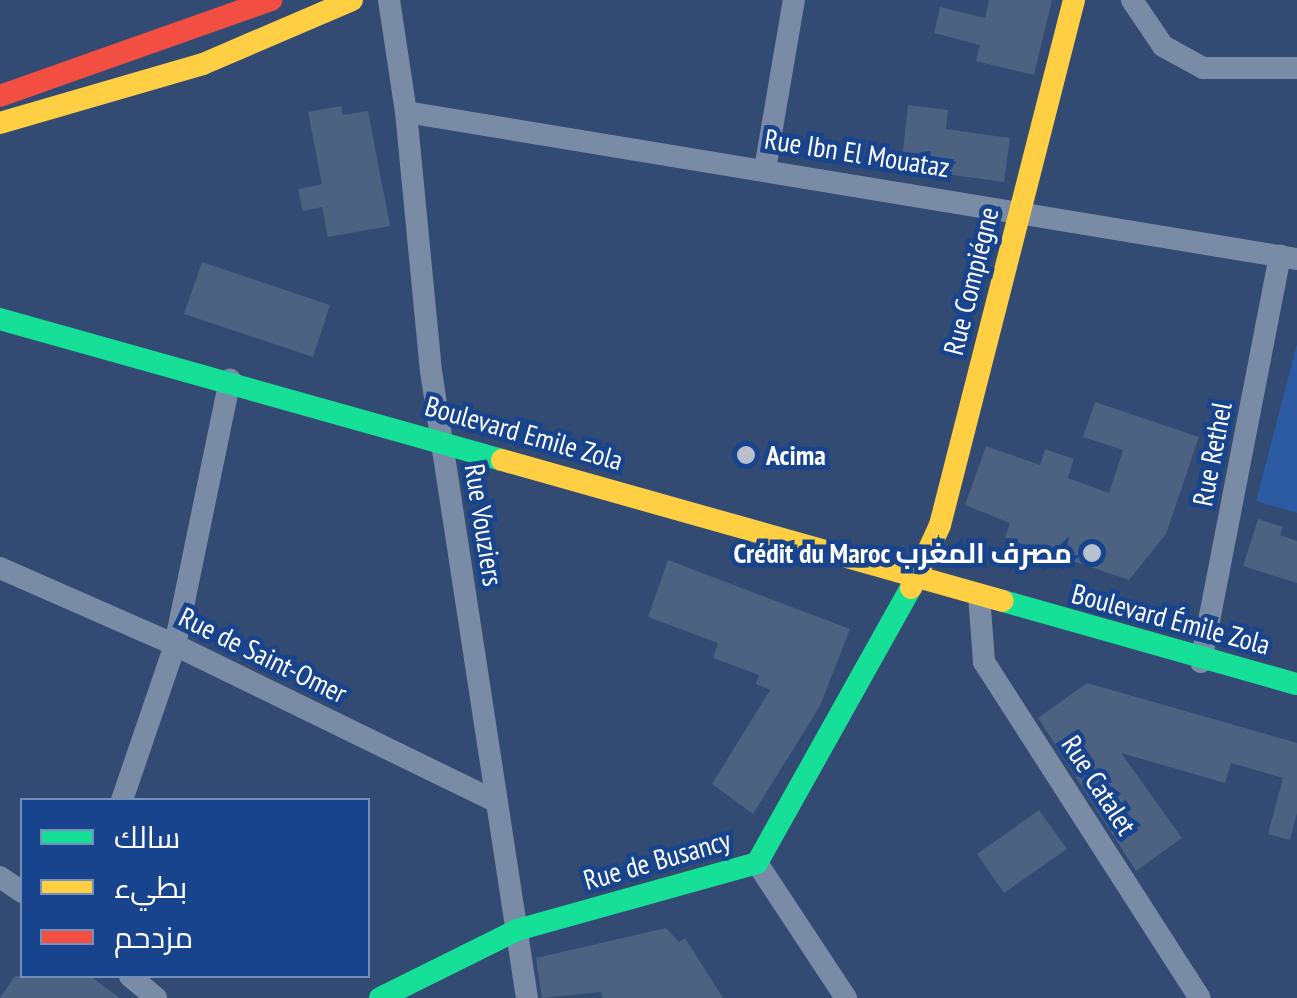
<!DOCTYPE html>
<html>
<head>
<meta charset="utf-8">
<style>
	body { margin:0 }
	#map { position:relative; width:1297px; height:998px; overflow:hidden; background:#334a72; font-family:"PT Sans Narrow",Cairo,sans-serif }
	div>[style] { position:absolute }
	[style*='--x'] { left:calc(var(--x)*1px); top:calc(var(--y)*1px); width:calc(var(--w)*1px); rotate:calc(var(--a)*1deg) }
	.green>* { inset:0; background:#2c5aa3 }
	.building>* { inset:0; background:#4d6181 }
	.street>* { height:22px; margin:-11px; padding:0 11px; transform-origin:11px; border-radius:11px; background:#7a8ba6 }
	.fast>* { height:22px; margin:-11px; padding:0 11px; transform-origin:11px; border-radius:11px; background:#16e098 }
	.slow>* { height:22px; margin:-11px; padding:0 11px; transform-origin:11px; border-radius:11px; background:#ffcf43 }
	.jam>* { height:22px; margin:-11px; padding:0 11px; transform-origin:11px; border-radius:11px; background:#f24e42 }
	.dots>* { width:28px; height:28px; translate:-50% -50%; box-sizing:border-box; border:5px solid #18448d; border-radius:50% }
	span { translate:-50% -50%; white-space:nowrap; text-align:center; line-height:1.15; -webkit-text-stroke:9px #18448d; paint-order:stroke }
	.street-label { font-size:28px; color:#fff }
	.poi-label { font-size:28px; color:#fff; font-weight:700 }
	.left { translate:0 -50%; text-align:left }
	.right { translate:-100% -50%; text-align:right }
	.legend { position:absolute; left:20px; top:798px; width:350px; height:180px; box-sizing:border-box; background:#18448d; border:2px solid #748fbb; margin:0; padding:12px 18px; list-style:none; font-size:30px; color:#fff }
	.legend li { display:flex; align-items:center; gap:20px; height:50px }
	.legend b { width:50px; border:2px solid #748fbb }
</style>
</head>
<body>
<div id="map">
	<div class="green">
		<div style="clip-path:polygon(1297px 344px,1297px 513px,1256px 501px)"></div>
	</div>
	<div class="building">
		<div style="clip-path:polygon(989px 0,1052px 0,1034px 75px,976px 61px,980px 45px,934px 33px,940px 7px,985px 18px)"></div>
		<div style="clip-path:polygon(908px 105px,948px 110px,946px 129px,1010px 138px,1004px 182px,901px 168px)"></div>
		<div style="clip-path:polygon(341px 106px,343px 115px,368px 111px,390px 226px,328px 237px,322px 207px,303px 211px,298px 189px,322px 184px,308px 112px)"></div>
		<div style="clip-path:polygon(202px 262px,330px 305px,313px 357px,184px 314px)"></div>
		<div style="clip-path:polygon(1095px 402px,1199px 437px,1166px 534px,1129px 580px,1005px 538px,1010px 523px,965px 505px,986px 446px,1040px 465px,1045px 449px,1074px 459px,1068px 478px,1109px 493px,1123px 450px,1083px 437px)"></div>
		<div style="clip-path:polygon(1258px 519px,1283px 527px,1280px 535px,1297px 541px,1297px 583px,1243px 566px)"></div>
		<div style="clip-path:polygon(668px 560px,850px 629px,820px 706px,753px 814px,712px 784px,770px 690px,756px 684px,759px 675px,713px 658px,718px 643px,648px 617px)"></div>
		<div style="clip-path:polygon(1087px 683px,1297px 743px,1297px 813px,1290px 840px,1268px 834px,1283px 778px,1231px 763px,1225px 783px,1121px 753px,1182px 838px,1136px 871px,1038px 718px)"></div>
		<div style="clip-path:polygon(1039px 810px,1067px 849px,1004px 893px,977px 854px)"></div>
		<div style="clip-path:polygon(666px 928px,679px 942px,685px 938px,723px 998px,603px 998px,601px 992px,542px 998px,536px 958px)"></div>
		<div style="clip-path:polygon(15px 976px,90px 976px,120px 998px,0 998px)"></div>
	</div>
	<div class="street">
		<div style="--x:389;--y:0;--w:113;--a:81.4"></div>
		<div style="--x:406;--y:112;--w:260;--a:84.5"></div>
		<div style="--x:431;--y:371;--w:634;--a:81.3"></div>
		<div style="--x:1132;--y:0;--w:55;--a:56"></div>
		<div style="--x:1163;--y:46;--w:46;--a:28.8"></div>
		<div style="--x:1203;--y:68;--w:94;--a:0"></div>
		<div style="--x:406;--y:112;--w:903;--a:9.37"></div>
		<div style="--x:765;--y:169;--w:171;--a:-80.3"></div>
		<div style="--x:0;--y:568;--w:191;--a:23.7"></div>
		<div style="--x:175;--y:645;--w:358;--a:26"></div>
		<div style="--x:979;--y:595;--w:67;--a:85.7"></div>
		<div style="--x:984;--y:662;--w:399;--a:57.3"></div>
		<div style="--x:1201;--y:662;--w:414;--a:-79"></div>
		<div style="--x:122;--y:800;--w:164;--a:-71.1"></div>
		<div style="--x:175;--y:645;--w:271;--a:-78.3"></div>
		<div style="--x:757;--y:863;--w:162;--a:56.6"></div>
		<div style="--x:0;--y:877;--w:27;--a:34"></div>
		<div style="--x:130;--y:976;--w:34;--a:40"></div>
	</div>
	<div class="fast">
		<div style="--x:0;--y:319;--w:521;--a:15.69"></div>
		<div style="--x:1003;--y:601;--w:305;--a:15.8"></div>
		<div style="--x:380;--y:998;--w:153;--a:-26.4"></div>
		<div style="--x:517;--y:930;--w:249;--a:-15.6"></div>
		<div style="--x:757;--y:863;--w:315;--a:-60.8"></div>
	</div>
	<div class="slow">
		<div style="--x:0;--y:123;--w:211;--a:-16.2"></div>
		<div style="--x:203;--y:64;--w:162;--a:-23.2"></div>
		<div style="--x:502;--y:460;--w:520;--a:15.72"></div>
		<div style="--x:911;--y:588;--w:69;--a:-65.3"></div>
		<div style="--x:940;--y:525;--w:542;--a:-75.68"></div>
	</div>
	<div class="jam">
		<div style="--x:0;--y:96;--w:288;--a:-19.5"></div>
	</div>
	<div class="dots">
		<div style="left:746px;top:455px;background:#b8c0ce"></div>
		<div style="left:1092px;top:553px;background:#b8c0ce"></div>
	</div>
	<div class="street-label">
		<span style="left:857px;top:153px;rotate:9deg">Rue Ibn El Mouataz</span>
		<span style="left:971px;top:281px;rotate:-76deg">Rue Compiégne</span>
		<span style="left:524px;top:433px;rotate:16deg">Boulevard Emile Zola</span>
		<span style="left:1212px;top:454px;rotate:-79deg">Rue Rethel</span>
		<span style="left:484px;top:525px;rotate:81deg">Rue Vouziers</span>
		<span style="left:1171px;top:619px;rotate:15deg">Boulevard Émile Zola</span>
		<span style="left:263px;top:655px;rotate:26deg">Rue de Saint-Omer</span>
		<span style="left:1099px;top:785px;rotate:57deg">Rue Catalet</span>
		<span style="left:657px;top:860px;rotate:-16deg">Rue de Busancy</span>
	</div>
	<div class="poi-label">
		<span class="left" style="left:766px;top:455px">Acima</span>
		<span class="right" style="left:1072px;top:553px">Crédit du Maroc مصرف المغرب</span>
	</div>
	<ul class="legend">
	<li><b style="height:12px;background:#16e098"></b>سالك</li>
	<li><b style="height:12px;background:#ffcf43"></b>بطيء</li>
	<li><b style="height:12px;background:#f24e42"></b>مزدحم</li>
	</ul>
</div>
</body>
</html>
